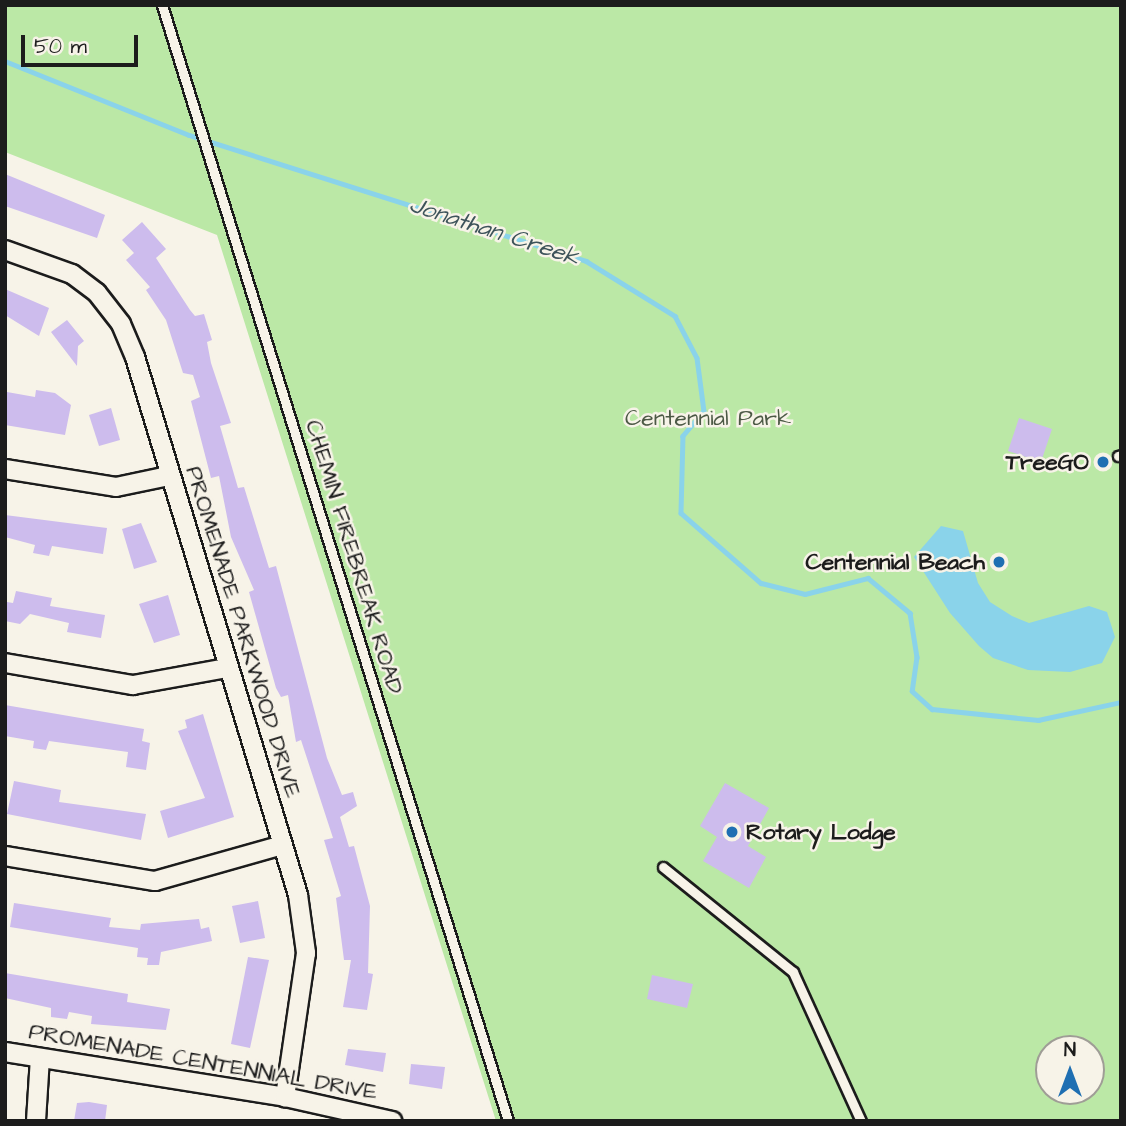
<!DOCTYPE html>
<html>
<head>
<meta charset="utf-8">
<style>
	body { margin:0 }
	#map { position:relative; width:1126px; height:1126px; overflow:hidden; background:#f7f3e8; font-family:"Architects Daughter",sans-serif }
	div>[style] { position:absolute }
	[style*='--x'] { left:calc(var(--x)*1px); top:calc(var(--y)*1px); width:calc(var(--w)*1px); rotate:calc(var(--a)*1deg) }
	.green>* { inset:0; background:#bbe8a6 }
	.water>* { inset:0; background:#8ad3ea }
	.stream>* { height:4.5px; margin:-2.25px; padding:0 2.25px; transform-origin:2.25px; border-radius:2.25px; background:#8ad3ea }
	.building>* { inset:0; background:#cdbced }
	.roads { filter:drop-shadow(2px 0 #1c1c1c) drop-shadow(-2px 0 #1c1c1c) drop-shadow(0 2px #1c1c1c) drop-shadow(0 -2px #1c1c1c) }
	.lane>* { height:9px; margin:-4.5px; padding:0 4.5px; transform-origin:4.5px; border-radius:4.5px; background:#f7f3e8 }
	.street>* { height:18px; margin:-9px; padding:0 9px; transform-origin:9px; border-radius:9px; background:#f7f3e8 }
	.dots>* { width:19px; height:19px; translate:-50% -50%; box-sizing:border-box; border:4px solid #f7f3e8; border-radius:50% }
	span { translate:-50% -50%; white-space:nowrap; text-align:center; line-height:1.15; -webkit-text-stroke:5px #f7f3e8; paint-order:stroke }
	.park-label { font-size:23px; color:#4c5945 }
	.poi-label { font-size:23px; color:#1c1c1c; font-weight:700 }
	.right { translate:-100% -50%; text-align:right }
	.left { translate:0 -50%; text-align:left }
	.street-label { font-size:23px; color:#1c1c1c }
	.water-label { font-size:24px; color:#3d535a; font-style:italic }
	.frame { position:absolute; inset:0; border:7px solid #1c1c1c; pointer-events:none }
	.north { position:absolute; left:1035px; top:1035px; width:70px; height:70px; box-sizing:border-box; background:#f7f3e8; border:2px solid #9f9d96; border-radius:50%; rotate:0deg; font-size:19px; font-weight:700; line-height:28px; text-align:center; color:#1c1c1c }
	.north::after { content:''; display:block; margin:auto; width:24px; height:32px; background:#1f6fb2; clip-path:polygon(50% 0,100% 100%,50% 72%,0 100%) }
	.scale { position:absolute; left:21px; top:35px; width:117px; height:32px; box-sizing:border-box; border:4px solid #1c1c1c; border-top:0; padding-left:9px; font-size:21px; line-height:24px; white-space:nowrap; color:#1c1c1c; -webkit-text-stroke:5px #f7f3e8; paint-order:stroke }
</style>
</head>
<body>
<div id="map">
	<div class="green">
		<div style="clip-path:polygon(evenodd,5px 5px,1121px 5px,1121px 1121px,496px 1121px,217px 235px,5px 152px,5px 5px,1049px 1049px,1091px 1049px,1091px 1091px,1049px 1091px,1049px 1049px)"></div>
	</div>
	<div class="water">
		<div style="clip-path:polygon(941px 526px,963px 531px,978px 583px,990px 602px,1012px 616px,1029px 623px,1089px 606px,1107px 612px,1115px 637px,1102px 663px,1070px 672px,1028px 670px,993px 658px,979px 646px,950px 613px,914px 557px)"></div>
	</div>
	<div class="stream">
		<div style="--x:5;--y:61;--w:198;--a:21.9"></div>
		<div style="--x:189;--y:135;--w:417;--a:17.6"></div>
		<div style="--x:586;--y:261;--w:105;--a:31.7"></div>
		<div style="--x:675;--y:316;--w:47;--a:62.4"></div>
		<div style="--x:697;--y:358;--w:53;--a:82.5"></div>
		<div style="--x:704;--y:411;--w:33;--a:130"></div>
		<div style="--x:683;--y:436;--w:77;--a:91.5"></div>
		<div style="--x:681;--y:513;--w:106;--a:41.2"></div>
		<div style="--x:761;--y:583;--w:45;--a:14"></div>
		<div style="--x:805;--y:594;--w:65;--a:-14.3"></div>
		<div style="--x:868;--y:578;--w:55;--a:39.8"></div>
		<div style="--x:910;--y:613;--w:45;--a:81"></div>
		<div style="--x:917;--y:657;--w:34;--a:98"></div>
		<div style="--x:912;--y:691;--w:27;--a:42"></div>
		<div style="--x:932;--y:709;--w:107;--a:5.9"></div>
		<div style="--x:1038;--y:720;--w:85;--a:-12.2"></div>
	</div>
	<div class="building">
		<div style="clip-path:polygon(5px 174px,105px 215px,97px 238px,5px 206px)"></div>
		<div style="clip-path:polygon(142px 222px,166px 249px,156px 258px,190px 310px,195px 316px,204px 314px,212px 340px,207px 342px,211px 363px,231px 423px,220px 426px,238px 488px,244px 487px,269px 568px,276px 566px,327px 758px,342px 795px,353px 792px,357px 806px,340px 817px,349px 847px,354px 846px,370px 906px,368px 973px,373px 974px,367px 1010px,343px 1007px,351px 960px,344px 960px,336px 898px,341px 896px,324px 840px,333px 838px,301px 740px,296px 742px,288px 695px,281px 697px,276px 688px,249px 592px,254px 590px,231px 537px,219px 476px,211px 478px,191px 401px,200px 397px,193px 375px,183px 373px,166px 320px,146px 290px,150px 287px,126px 260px,134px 253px,122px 240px)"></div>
		<div style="clip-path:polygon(5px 289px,49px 308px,39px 336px,5px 315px)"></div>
		<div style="clip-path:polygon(67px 320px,84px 341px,78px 346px,77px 366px,51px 332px)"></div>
		<div style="clip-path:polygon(36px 390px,55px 393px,71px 405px,65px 435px,5px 425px,7px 392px,35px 397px)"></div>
		<div style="clip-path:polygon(111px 408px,120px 440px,99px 446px,89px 415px)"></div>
		<div style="clip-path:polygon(1019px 418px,1052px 429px,1041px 462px,1008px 451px)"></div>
		<div style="clip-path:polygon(5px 515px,107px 528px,103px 554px,52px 546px,49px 556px,33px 553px,35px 545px,5px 537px)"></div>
		<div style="clip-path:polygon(141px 523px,157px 562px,134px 569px,122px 529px)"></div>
		<div style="clip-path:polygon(16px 591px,52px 598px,50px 606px,105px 615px,101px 638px,67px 632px,69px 623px,30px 614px,20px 624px,5px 621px,7px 602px,13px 603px)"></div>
		<div style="clip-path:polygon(168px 595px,180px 635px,154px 643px,139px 604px)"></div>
		<div style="clip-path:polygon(5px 705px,144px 729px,142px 741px,150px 743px,146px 770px,126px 767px,128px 752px,49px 741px,46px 750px,33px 748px,34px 741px,5px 736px)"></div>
		<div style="clip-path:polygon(203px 714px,234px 817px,168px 838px,160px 811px,205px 798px,178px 731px,187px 728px,185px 720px)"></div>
		<div style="clip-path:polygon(14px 781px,61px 790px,59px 802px,146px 814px,141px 840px,7px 814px)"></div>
		<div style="clip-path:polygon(725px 783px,769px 808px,748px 846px,766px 857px,749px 888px,703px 861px,717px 837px,700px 826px)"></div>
		<div style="clip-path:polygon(258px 901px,265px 938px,240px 943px,232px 906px)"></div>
		<div style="clip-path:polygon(14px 903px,111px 918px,109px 927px,140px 930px,141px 924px,199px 919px,201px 929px,209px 927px,212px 941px,161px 952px,159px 965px,147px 965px,148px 958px,137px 957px,138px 948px,10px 927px)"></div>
		<div style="clip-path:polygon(248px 957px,269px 960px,250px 1048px,231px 1044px)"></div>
		<div style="clip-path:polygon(5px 973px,128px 994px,127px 1002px,170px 1009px,166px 1030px,91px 1024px,92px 1016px,69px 1012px,67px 1019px,51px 1017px,51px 1008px,5px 998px)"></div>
		<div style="clip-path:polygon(652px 975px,693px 984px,687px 1008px,647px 999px)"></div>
		<div style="clip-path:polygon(348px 1049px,386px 1053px,383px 1072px,345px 1065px)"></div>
		<div style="clip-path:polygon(411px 1064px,445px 1067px,442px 1089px,409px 1084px)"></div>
		<div style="clip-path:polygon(89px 1102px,107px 1105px,105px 1121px,74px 1121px,77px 1103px)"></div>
	</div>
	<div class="roads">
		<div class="lane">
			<div style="--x:162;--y:5;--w:1168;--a:72.77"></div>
			<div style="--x:1118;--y:456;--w:3;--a:-18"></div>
			<div style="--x:663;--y:867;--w:167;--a:38.9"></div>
			<div style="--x:793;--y:972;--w:164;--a:65.5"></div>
		</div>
		<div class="street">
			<div style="--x:5;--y:250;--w:71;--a:19.7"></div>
			<div style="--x:72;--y:274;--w:31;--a:37"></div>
			<div style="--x:97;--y:293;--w:39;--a:52"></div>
			<div style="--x:121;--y:324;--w:36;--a:67"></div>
			<div style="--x:135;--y:357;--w:562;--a:73.14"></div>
			<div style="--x:298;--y:895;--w:59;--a:82.1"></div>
			<div style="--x:306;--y:953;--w:146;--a:98.3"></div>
			<div style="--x:5;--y:469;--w:112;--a:9.2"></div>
			<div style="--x:116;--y:487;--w:53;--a:-11.9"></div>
			<div style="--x:5;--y:663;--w:130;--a:9.8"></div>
			<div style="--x:133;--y:685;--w:96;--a:-10.3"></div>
			<div style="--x:5;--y:856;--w:152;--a:9.5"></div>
			<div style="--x:155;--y:881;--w:132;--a:-15.8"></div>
			<div style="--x:5;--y:1052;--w:284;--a:9.1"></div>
			<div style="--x:285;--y:1097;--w:110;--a:12.6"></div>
			<div style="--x:36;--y:1121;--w:63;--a:-86.4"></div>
		</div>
	</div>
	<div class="dots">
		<div style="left:1103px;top:462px;background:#1f6fb2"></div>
		<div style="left:999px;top:562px;background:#1f6fb2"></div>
		<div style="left:732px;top:832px;background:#1f6fb2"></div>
	</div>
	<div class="park-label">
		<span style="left:708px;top:418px">Centennial Park</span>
	</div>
	<div class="poi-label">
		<span class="right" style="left:1089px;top:462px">TreeGO</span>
		<span class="right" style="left:985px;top:562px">Centennial Beach</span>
		<span class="left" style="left:746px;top:832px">Rotary Lodge</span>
	</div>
	<div class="street-label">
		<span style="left:354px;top:557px;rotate:73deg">CHEMIN FIREBREAK ROAD</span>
		<span style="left:243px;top:632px;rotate:73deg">PROMENADE PARKWOOD DRIVE</span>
		<span style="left:203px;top:1062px;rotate:10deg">PROMENADE CENTENNIAL DRIVE</span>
	</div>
	<div class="water-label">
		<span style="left:494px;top:232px;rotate:18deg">Jonathan Creek</span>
	</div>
	<div class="frame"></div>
	<div class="north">N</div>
	<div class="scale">50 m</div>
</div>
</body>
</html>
